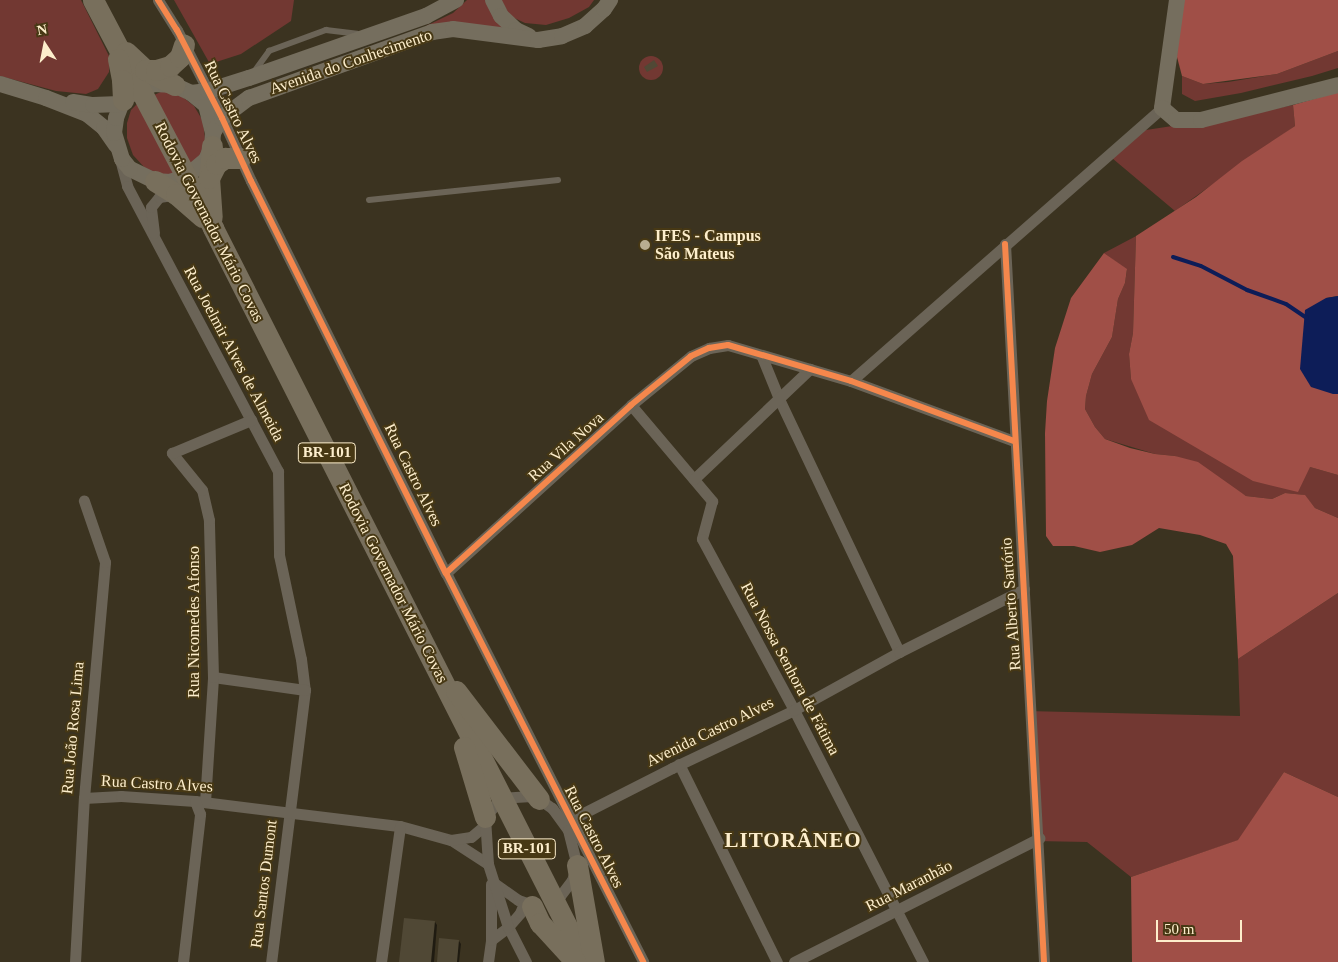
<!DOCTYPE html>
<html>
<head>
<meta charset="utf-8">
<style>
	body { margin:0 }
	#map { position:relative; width:1338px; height:962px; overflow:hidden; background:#3b3320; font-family:"Times New Roman",serif }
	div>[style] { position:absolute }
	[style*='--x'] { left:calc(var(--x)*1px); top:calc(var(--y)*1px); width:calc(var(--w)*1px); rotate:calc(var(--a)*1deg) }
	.green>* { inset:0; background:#723832 }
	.round { border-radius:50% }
	.forest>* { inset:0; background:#a04f47 }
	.water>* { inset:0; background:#0d1d58 }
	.shadow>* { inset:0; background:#0007 }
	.stream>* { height:4px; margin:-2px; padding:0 2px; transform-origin:2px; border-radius:2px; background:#0d1d58 }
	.building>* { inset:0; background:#504835 }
	.lane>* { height:5.5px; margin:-2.75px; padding:0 2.75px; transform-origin:2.75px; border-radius:2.75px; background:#6b6457 }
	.street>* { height:11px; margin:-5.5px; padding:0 5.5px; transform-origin:5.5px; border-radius:5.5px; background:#6b6457 }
	.secondary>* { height:16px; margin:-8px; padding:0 8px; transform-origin:8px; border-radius:8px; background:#756e5e }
	.highway>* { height:21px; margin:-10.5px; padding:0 10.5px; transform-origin:10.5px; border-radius:10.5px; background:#786f5c }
	.cycleway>* { height:6px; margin:-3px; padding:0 3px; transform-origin:3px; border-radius:3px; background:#f5874c }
	.dots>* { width:14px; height:14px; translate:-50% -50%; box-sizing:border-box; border:2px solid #473814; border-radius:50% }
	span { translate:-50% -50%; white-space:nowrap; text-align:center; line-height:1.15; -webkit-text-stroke:4px #473814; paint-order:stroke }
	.shield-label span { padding:1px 4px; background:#473814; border:1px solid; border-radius:4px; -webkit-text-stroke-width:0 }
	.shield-label { font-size:15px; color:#fdeecc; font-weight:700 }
	.street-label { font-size:16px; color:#fdeecc }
	.poi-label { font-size:16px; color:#fdeecc; font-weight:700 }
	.left { translate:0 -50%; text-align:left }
	.district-label { font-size:21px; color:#fdeecc; font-weight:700; letter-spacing:1px }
	.north { position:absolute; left:20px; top:20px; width:50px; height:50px; -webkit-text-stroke:4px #473814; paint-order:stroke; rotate:349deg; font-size:14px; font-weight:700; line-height:20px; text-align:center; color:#fdeecc }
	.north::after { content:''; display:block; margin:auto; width:18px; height:22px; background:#fdeecc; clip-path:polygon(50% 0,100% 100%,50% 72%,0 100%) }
	.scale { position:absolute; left:1156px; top:920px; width:86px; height:22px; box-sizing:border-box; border:2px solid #fdeecc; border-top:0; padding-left:6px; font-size:15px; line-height:18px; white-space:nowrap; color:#fdeecc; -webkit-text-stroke:4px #473814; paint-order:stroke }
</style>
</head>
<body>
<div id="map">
	<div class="green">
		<div style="clip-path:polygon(0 0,81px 0,110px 58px,109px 72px,98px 89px,86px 94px,56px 91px,0 76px)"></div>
		<div style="clip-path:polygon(174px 0,294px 0,291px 21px,241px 54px,210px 64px)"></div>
		<div style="clip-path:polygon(467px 0,487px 0,508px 29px,426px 26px,453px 13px)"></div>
		<div style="clip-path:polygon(501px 0,594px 0,589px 7px,569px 18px,546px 25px,525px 23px,510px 16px)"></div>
		<div style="clip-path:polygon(1338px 51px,1338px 68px,1312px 76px,1241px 93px,1195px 101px,1182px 94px,1182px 76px,1203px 84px,1228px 82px,1277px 74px)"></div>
		<div class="round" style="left:639px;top:56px;width:24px;height:24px"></div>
		<div style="clip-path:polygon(163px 91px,179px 94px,194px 106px,203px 121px,205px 139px,202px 156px,191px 167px,154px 95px)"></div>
		<div style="clip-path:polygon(139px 102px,177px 174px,159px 176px,144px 167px,133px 155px,127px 138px,127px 123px,131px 110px)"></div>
		<div style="clip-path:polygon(1293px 105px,1295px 126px,1175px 211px,1106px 153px,1133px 132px,1244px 115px)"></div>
		<div style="clip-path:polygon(1140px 234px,1136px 236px,1133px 333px,1129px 354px,1131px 379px,1310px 467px,1338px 475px,1338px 518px,1315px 508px,1304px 495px,1285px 493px,1272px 499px,1246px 496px,1175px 456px,1155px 454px,1105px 439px,1095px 427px,1085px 409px,1086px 396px,1092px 374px,1112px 337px,1118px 299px,1125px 283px,1127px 270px,1104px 253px)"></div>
		<div style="clip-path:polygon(1338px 593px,1338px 797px,1284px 772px,1239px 840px,1131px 877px,1087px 842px,1036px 841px,1026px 711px,1240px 716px,1238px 659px)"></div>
	</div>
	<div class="forest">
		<div style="clip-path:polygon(1178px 0,1338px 0,1338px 51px,1277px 74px,1203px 84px,1182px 76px,1177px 57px)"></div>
		<div style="clip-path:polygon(1338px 92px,1338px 296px,1326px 298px,1333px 394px,1338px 394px,1338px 475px,1310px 467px,1298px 492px,1253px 481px,1149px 420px,1131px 379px,1129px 354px,1133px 333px,1136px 236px,1196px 197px,1242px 161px,1295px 126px,1293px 105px)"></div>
		<div style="clip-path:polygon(1104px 253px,1127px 269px,1125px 283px,1118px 299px,1112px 337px,1092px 374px,1086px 396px,1085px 409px,1095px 427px,1105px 439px,1130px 448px,1155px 454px,1175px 456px,1198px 462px,1246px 496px,1272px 499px,1285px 493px,1305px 495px,1315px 508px,1338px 518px,1338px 593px,1238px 659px,1233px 556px,1226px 544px,1200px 535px,1159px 528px,1132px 545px,1100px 552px,1074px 546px,1053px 546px,1046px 536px,1045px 433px,1047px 401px,1055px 348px,1071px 298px)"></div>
		<div style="clip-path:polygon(1284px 772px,1338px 797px,1338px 962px,1132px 962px,1131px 877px,1238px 840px)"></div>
	</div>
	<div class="water">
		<div style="clip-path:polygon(1338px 296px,1338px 394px,1333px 394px,1311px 387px,1300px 369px,1305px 310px,1326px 298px)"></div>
	</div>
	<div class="shadow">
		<div style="clip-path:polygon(435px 922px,437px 925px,434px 962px,400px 962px)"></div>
		<div style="clip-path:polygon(459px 941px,461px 944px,459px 962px,438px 962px)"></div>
	</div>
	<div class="stream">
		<div style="--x:1173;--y:257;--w:29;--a:18"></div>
		<div style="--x:1201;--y:266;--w:52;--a:27.6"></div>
		<div style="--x:1247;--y:290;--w:41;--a:19.7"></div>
		<div style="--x:1286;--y:304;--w:25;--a:34"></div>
	</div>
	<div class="building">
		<div style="clip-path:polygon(654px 60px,658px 66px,647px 72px,644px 67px)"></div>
		<div style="clip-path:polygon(404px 918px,435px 921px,431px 962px,399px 962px)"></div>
		<div style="clip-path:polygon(439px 938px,459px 940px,457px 962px,437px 962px)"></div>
	</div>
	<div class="lane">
		<div style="--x:254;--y:72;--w:26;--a:-54"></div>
		<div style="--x:269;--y:51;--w:61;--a:-20.2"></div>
		<div style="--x:326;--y:30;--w:31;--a:7"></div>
		<div style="--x:369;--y:200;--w:190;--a:-6"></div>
	</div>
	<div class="street">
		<div style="--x:158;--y:0;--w:36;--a:58"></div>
		<div style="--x:177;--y:30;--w:99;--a:62.9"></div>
		<div style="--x:222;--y:118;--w:69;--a:65.3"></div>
		<div style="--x:251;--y:181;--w:438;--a:63.6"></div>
		<div style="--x:446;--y:573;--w:436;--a:63.1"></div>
		<div style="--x:120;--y:159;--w:28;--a:75"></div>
		<div style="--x:127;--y:186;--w:323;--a:62.1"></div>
		<div style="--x:278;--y:471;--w:84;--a:89.3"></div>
		<div style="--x:279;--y:555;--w:106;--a:78.1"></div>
		<div style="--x:301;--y:659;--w:31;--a:83"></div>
		<div style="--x:305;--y:690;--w:274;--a:97.1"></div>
		<div style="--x:154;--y:233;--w:26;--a:-97"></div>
		<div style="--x:151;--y:207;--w:13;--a:-51"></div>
		<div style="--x:159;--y:197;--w:15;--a:-8"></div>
		<div style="--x:1005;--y:244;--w:719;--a:86.89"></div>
		<div style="--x:762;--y:357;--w:48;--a:67.8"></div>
		<div style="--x:780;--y:401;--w:278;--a:64.6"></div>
		<div style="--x:851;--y:381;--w:414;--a:-41.3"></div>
		<div style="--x:631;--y:405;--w:126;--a:49.8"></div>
		<div style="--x:712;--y:501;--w:39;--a:105"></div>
		<div style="--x:702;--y:539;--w:194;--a:61.7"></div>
		<div style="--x:794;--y:710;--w:283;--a:62.9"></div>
		<div style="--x:694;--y:479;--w:160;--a:-43.5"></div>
		<div style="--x:446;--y:573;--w:250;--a:-42.2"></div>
		<div style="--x:631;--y:405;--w:77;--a:-39.2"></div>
		<div style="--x:691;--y:356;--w:20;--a:-24"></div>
		<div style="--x:709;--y:348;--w:19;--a:-9"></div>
		<div style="--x:728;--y:345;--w:128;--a:16.3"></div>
		<div style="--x:851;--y:381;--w:174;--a:20.2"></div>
		<div style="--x:213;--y:677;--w:93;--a:8"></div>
		<div style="--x:679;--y:764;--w:221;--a:63.7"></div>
		<div style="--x:84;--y:798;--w:37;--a:-3"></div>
		<div style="--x:121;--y:796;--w:74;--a:3.9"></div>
		<div style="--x:195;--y:801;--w:207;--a:7"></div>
		<div style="--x:400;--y:826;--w:53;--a:15.4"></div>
		<div style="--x:451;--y:840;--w:44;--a:33"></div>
		<div style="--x:205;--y:802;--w:125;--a:-86.3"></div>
		<div style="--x:213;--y:677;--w:157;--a:-91.5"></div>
		<div style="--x:209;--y:520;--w:31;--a:-103"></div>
		<div style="--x:202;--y:490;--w:48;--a:-129"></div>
		<div style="--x:172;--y:453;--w:86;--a:-22.7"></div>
		<div style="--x:564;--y:823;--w:121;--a:-27"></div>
		<div style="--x:672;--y:768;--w:135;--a:-25.4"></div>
		<div style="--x:794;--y:710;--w:120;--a:-28.9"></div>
		<div style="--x:899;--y:652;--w:140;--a:-26.7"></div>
		<div style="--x:451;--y:840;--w:20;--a:-9"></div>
		<div style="--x:471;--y:837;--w:17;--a:-40"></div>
		<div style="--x:494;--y:883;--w:29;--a:35"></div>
		<div style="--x:518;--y:900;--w:19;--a:18"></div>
		<div style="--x:491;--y:940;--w:21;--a:-37"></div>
		<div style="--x:508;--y:927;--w:18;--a:-49"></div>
		<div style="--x:520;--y:913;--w:11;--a:-68"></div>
		<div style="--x:75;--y:962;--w:164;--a:-86.9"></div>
		<div style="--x:84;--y:798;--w:237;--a:-84.9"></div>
		<div style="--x:105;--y:562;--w:65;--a:-109"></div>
		<div style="--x:183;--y:962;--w:149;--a:-83.4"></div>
		<div style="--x:200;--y:814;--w:14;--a:-111"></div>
		<div style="--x:381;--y:962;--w:137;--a:-82"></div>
		<div style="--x:488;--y:962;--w:22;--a:-82"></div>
		<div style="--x:491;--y:940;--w:56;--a:-90"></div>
		<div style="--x:526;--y:962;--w:39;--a:-117"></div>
		<div style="--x:508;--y:927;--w:66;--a:-107.6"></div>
		<div style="--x:488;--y:864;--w:47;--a:-93.7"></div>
		<div style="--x:485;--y:817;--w:25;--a:-50"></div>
		<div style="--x:501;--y:798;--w:26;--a:-4"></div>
		<div style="--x:527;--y:796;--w:12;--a:14"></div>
		<div style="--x:539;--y:799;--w:16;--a:35"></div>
		<div style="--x:552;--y:808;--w:27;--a:54"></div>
		<div style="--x:568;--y:830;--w:36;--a:76"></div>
		<div style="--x:577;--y:865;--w:16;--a:108"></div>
		<div style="--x:572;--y:880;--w:20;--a:127"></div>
		<div style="--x:560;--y:896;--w:11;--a:146"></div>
		<div style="--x:794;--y:962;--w:275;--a:-26.8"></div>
	</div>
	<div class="secondary">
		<div style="--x:493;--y:0;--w:18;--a:63"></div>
		<div style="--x:501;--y:16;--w:21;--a:43"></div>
		<div style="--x:516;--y:30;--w:14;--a:25"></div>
		<div style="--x:1177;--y:0;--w:109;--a:97.9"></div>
		<div style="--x:1162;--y:108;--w:18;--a:41"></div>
		<div style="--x:1176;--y:120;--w:25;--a:0"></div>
		<div style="--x:1201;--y:120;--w:141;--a:-14.3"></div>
		<div style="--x:0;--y:84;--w:48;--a:16.9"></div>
		<div style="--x:46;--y:98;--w:44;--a:21.3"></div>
		<div style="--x:87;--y:114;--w:22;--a:39"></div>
		<div style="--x:104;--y:128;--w:21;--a:55"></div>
		<div style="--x:154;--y:84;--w:20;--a:3"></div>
		<div style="--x:174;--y:85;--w:19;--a:25"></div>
		<div style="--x:191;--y:93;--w:19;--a:39"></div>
		<div style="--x:206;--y:105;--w:29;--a:76"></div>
		<div style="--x:213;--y:133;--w:13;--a:94"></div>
		<div style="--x:212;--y:146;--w:15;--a:113"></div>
		<div style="--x:206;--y:160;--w:26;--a:140"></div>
		<div style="--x:186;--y:177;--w:17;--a:163"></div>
		<div style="--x:170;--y:182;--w:15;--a:-176"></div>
		<div style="--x:155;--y:181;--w:28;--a:-154"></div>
		<div style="--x:130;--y:169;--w:13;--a:-129"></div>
		<div style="--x:122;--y:159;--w:27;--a:-107"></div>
		<div style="--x:114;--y:133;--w:15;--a:-82"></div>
		<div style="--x:116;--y:118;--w:19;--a:-69"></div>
		<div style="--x:123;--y:100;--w:19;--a:-35"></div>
		<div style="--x:139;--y:89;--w:16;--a:-18"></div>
		<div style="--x:191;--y:93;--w:17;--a:-7"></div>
		<div style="--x:208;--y:91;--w:43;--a:-17.6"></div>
		<div style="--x:249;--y:78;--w:188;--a:-19.3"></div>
		<div style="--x:426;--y:16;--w:34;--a:-28"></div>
		<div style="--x:73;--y:102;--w:20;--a:9"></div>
		<div style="--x:93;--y:105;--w:27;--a:-2"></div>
		<div style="--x:213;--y:133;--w:17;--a:-59"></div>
		<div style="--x:222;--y:118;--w:34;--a:-37"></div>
		<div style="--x:249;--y:98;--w:195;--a:-19.8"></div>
		<div style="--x:432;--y:32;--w:21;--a:-8"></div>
		<div style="--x:453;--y:29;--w:86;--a:7.4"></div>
		<div style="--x:538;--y:40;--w:24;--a:-9"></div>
		<div style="--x:562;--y:36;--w:25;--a:-23"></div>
		<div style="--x:585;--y:26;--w:25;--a:-42"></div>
		<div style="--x:604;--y:9;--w:11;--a:-56"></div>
	</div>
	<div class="highway">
		<div style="--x:93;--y:0;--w:258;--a:62.2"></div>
		<div style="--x:213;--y:228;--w:823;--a:63.12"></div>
		<div style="--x:126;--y:52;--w:26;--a:43"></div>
		<div style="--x:145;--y:70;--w:33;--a:27"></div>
		<div style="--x:118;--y:59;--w:21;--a:79"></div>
		<div style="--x:122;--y:80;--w:20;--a:87"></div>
		<div style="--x:145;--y:70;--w:11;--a:0"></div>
		<div style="--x:156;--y:70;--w:15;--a:-16"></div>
		<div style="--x:170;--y:66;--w:13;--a:-42"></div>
		<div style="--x:180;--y:57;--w:13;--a:-72"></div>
		<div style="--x:212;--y:146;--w:32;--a:95"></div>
		<div style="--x:209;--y:178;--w:39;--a:86"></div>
		<div style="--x:209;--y:178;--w:16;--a:-63"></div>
		<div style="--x:216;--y:164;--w:11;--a:-34"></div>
		<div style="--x:225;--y:158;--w:15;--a:0"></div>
		<div style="--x:155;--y:181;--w:25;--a:32"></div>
		<div style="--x:176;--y:194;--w:35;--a:41"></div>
		<div style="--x:456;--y:691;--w:136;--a:52.5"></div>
		<div style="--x:464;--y:747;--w:73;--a:73.3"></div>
		<div style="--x:577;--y:865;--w:98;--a:80.1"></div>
		<div style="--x:532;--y:906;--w:19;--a:65"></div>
		<div style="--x:540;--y:923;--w:52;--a:47.4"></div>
	</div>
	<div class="cycleway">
		<div style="--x:158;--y:0;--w:36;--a:58"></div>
		<div style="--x:177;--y:30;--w:99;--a:62.9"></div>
		<div style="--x:222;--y:118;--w:69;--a:65.3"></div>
		<div style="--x:251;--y:181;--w:438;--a:63.6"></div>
		<div style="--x:446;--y:573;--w:436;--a:63.1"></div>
		<div style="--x:1005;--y:244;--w:719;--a:86.89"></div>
		<div style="--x:446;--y:573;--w:250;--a:-42.2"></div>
		<div style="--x:631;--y:405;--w:77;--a:-39.2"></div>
		<div style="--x:691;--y:356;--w:20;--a:-24"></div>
		<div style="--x:709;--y:348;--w:19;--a:-9"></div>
		<div style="--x:728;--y:345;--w:128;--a:16.3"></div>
		<div style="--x:851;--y:381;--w:174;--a:20.2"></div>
	</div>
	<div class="dots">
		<div style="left:645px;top:245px;background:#b9ad90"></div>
	</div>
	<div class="shield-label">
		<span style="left:327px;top:453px">BR-101</span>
		<span style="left:527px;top:849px">BR-101</span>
	</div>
	<div class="street-label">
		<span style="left:351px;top:62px;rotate:-19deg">Avenida do Conhecimento</span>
		<span style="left:233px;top:112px;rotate:64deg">Rua Castro Alves</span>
		<span style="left:209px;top:222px;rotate:63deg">Rodovia Governador Mário Covas</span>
		<span style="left:234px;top:354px;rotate:62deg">Rua Joelmir Alves de Almeida</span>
		<span style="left:566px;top:447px;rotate:-42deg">Rua Vila Nova</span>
		<span style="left:413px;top:475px;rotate:64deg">Rua Castro Alves</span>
		<span style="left:393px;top:583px;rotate:63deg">Rodovia Governador Mário Covas</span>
		<span style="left:1011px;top:604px;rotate:-94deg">Rua Alberto Sartório</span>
		<span style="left:194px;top:622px;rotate:-90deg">Rua Nicomedes Afonso</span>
		<span style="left:790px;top:669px;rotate:62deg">Rua Nossa Senhora de Fátima</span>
		<span style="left:73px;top:728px;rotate:-85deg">Rua João Rosa Lima</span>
		<span style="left:710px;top:732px;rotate:-26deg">Avenida Castro Alves</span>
		<span style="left:157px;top:784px;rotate:3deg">Rua Castro Alves</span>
		<span style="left:594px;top:837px;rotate:63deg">Rua Castro Alves</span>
		<span style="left:264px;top:884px;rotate:-83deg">Rua Santos Dumont</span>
		<span style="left:909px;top:886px;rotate:-27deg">Rua Maranhão</span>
	</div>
	<div class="poi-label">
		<span class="left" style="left:655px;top:245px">IFES - Campus<br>São Mateus</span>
	</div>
	<div class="district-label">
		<span style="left:793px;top:840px">LITORÂNEO</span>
	</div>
	<div class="north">N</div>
	<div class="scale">50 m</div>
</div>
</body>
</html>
